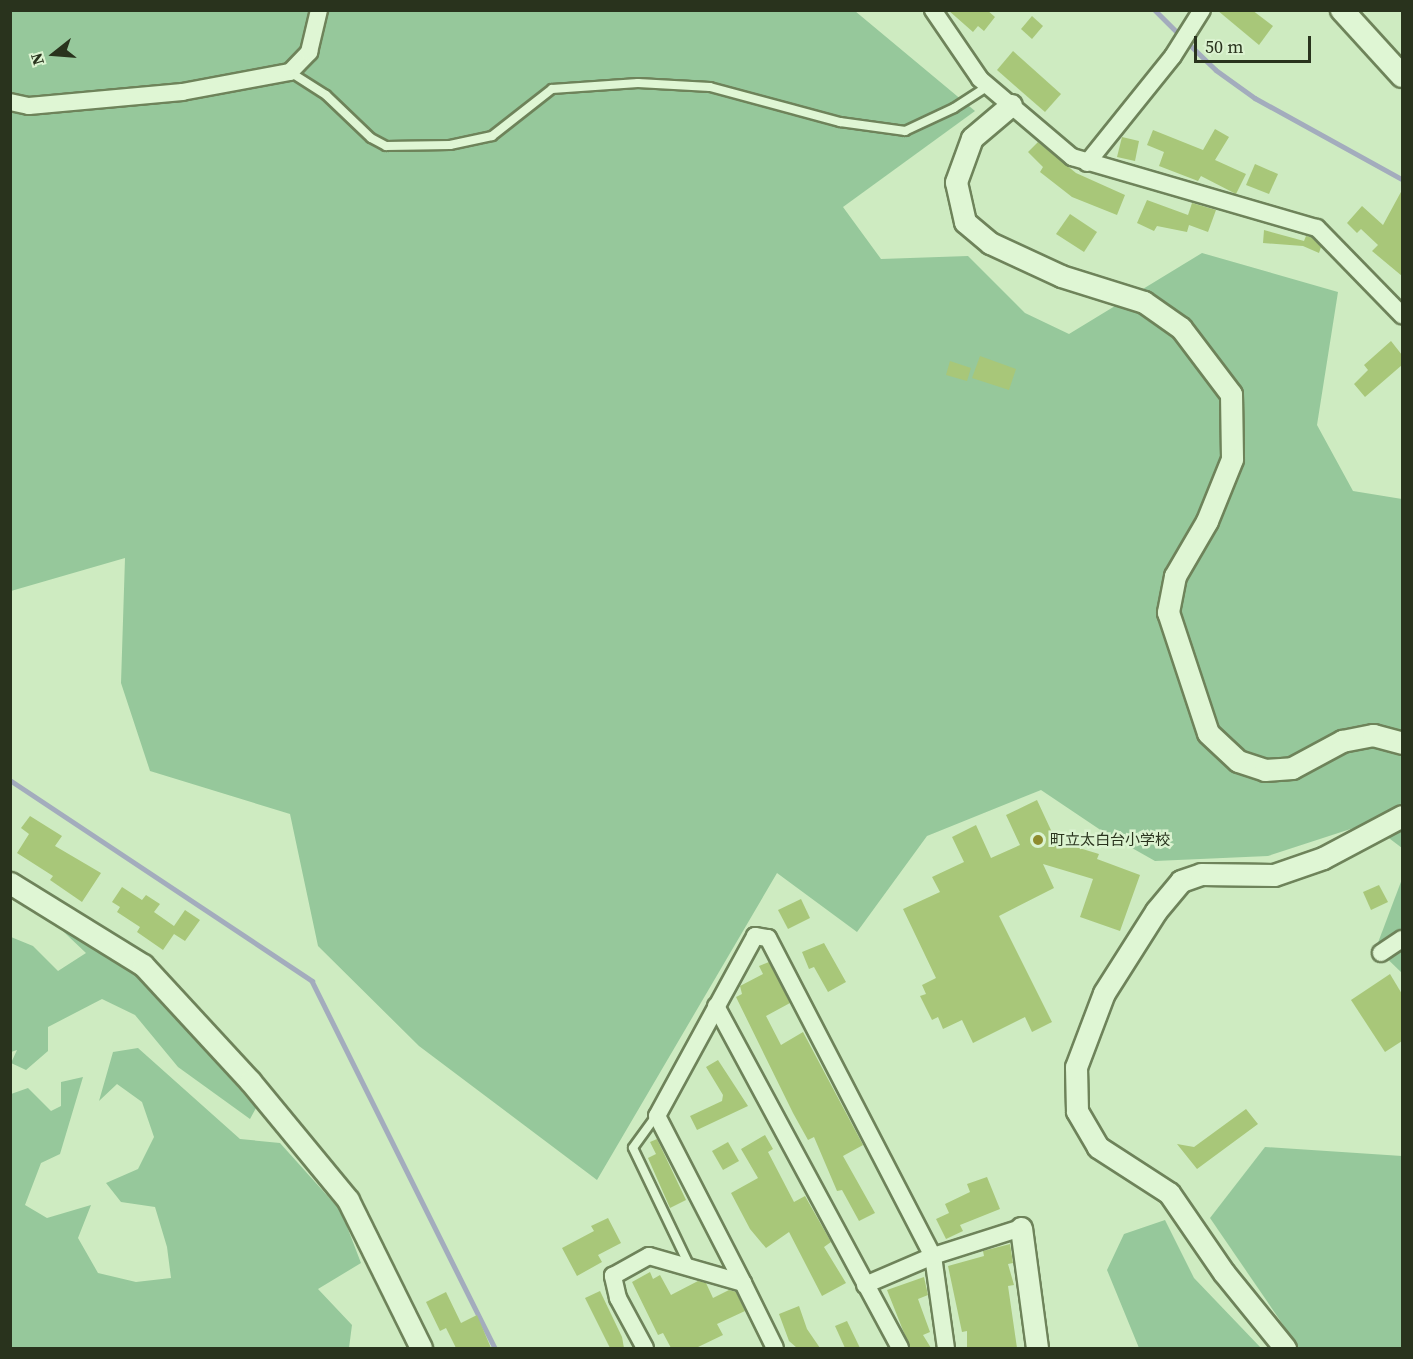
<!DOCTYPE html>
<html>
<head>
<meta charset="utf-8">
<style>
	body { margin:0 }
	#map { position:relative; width:1413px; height:1359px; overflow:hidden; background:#ceebc1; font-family:"Source Serif 4","Noto Sans JP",serif }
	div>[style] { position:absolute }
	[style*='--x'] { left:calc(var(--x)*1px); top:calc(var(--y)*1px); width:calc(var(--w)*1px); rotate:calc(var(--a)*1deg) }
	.green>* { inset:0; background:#96c89b }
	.stream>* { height:4.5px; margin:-2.25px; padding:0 2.25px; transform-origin:2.25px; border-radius:2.25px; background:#a3acbd }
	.building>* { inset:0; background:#a8c779 }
	.roads { filter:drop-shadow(2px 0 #6e835a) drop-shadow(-2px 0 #6e835a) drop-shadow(0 2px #6e835a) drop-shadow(0 -2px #6e835a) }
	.service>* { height:8px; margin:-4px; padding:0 4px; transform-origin:4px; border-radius:4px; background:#dff6d4 }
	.minor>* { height:16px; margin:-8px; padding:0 8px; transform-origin:8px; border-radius:8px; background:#dff6d4 }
	.tertiary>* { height:21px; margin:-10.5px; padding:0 10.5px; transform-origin:10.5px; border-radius:10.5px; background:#dff6d4 }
	.secondary>* { height:22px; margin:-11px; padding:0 11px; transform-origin:11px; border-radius:11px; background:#dff6d4 }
	.dots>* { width:16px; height:16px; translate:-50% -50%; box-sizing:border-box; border:3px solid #dbf3d0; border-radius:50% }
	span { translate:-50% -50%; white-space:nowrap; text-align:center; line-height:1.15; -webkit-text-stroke:5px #dbf3d0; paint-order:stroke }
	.poi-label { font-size:15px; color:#29331d }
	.left { translate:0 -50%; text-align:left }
	.frame { position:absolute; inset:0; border:12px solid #29331d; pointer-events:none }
	.north { position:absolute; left:24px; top:24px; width:60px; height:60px; -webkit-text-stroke:4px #dbf3d0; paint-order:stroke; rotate:253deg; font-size:16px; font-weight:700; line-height:24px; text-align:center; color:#29331d }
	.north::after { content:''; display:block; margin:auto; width:21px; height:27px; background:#29331d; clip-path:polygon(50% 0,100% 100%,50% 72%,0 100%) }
	.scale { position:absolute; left:1194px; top:36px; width:117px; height:27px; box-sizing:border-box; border:3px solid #29331d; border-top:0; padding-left:8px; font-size:18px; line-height:21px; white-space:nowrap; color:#29331d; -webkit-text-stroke:4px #dbf3d0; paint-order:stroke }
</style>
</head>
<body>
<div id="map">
	<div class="green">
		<div style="clip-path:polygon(11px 11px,855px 11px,975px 111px,843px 207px,881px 259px,968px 256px,1025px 313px,1069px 334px,1202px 253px,1338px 292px,1317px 425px,1353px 491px,1402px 499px,1402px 848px,1369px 823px,1268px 856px,1155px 861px,1102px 831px,1041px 790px,927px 836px,857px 932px,777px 873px,597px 1180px,419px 1046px,318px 946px,290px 814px,150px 771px,121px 683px,125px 558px,11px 591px)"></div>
		<div style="clip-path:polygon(1402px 879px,1402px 973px,1376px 948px)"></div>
		<div style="clip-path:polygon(47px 916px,138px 973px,256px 1108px,250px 1119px,178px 1067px,135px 1015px,102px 999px,48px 1027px,48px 1051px,26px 1070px,11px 1063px,17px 1050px,11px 1052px,11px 937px,33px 946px,58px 971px,86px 953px)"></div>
		<div style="clip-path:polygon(138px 1048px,240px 1139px,280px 1143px,341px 1211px,361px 1263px,318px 1289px,352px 1325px,349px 1348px,11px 1348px,11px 1094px,28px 1088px,51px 1111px,61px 1106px,61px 1082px,83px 1077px,60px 1154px,41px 1163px,25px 1205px,47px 1218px,91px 1205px,78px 1238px,98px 1273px,136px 1282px,171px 1278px,167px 1247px,155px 1207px,121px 1202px,106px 1183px,138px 1169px,154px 1137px,142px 1102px,117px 1084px,99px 1101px,113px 1052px)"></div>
		<div style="clip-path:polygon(1265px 1147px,1402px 1156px,1402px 1348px,1299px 1348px,1210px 1218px)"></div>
		<div style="clip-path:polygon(1165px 1220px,1194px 1278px,1261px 1348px,1139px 1348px,1107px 1270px,1124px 1234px)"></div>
	</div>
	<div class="stream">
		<div style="--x:1155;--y:10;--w:37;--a:45"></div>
		<div style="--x:1187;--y:42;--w:40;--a:44"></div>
		<div style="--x:1216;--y:70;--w:48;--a:35.7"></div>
		<div style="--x:1255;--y:98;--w:168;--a:28.9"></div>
		<div style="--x:10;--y:780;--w:363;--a:33.6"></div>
		<div style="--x:312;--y:981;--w:410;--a:63.5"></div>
	</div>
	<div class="building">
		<div style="clip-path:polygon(948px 10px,987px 10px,995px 17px,984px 31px,978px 26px,973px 32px)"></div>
		<div style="clip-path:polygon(1217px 10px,1252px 10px,1273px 26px,1259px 45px)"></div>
		<div style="clip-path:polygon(1032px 16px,1043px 26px,1032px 39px,1021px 29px)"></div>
		<div style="clip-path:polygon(1013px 51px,1061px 94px,1045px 112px,997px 70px)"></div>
		<div style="clip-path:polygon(1215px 129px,1229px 137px,1215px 160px,1246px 174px,1236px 194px,1201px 176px,1198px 181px,1159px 166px,1164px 152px,1147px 145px,1153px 130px,1203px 150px)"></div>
		<div style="clip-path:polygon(1122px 137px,1139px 141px,1135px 161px,1117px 157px)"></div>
		<div style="clip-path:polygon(1038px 142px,1076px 173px,1125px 195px,1117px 215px,1072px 197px,1040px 172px,1043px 167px,1028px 152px)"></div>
		<div style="clip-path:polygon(1255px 164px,1278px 174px,1269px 194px,1246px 185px)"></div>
		<div style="clip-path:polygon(1402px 190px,1402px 276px,1372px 251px,1378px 245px,1361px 229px,1357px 233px,1347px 223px,1362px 206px,1383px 225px)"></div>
		<div style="clip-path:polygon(1147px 200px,1188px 215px,1192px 203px,1216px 210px,1208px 232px,1189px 225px,1187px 232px,1157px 226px,1154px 231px,1137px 223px)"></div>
		<div style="clip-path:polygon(1070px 214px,1097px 232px,1084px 252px,1056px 234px)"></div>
		<div style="clip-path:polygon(1264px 230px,1304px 241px,1306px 236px,1311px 237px,1321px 247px,1319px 253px,1303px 246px,1263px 243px)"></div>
		<div style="clip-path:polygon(1391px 341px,1402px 355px,1402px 365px,1365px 397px,1354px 384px,1368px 370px,1364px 365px)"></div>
		<div style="clip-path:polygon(980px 356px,1016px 369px,1009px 390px,972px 378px)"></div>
		<div style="clip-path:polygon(950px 361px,971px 368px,967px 381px,946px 375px)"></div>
		<div style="clip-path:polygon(1037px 800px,1056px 841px,1099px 854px,1097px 859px,1140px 875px,1120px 931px,1080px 917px,1093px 879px,1043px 864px,1054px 888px,999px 916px,1052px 1022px,1032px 1032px,1025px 1017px,973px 1043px,962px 1020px,943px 1029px,938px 1017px,932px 1020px,920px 996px,926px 994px,922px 985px,936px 978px,903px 909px,940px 892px,932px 877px,964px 862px,952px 837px,976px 825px,991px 858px,1020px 845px,1006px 815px)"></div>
		<div style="clip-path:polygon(30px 816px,62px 836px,55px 846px,101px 873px,82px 902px,50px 880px,53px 876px,17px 853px,29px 834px,21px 828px)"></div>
		<div style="clip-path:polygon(1379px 885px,1388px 902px,1371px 910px,1363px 892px)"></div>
		<div style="clip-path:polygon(122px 887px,142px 900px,146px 895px,160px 904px,154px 912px,174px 926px,185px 910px,200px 920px,185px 941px,174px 934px,163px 950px,137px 932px,140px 927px,117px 912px,120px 907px,112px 902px)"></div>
		<div style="clip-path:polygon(801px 899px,810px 918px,788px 929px,778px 910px)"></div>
		<div style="clip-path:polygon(824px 943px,846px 982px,828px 992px,814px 967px,809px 969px,802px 952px)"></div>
		<div style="clip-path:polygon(769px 962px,790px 1003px,766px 1016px,781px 1045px,803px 1032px,863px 1145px,843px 1156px,875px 1213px,859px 1221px,842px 1190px,837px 1191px,814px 1137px,808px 1140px,793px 1113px,736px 997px,742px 994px,740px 986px,763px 974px,759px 966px)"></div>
		<div style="clip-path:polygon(1390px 974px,1402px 994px,1402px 1041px,1385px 1052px,1351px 1000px)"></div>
		<div style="clip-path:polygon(718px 1060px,748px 1106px,697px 1130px,690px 1116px,722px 1101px,723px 1095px,706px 1067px)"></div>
		<div style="clip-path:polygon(1246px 1109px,1258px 1124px,1197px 1169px,1177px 1144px,1194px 1147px)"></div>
		<div style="clip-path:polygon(765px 1135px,773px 1149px,768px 1152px,794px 1202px,805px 1196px,831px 1242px,824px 1247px,846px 1283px,822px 1296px,789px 1232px,766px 1248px,750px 1229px,731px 1193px,758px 1178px,741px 1149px)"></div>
		<div style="clip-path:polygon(657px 1139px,686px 1200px,670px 1208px,648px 1158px,656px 1154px,650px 1142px)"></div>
		<div style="clip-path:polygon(728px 1142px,739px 1161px,723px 1170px,712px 1151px)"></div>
		<div style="clip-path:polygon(987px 1177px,1000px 1209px,960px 1225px,963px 1231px,946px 1239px,936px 1219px,949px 1213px,945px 1204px,970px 1192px,967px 1184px)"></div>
		<div style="clip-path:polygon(608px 1218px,621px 1243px,598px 1255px,602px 1262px,577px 1276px,562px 1248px,594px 1231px,591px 1226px)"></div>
		<div style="clip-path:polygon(1010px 1244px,1013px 1263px,1008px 1264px,1014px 1285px,1008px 1286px,1017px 1348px,967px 1348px,967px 1331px,962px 1332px,948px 1266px,984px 1256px,983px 1251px)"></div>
		<div style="clip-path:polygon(650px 1272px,653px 1279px,660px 1275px,671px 1295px,698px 1281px,706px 1283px,713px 1298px,729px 1290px,736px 1292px,745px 1311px,717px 1324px,723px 1335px,696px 1348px,671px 1348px,663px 1333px,658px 1335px,632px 1282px)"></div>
		<div style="clip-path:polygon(924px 1277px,928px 1295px,918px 1299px,930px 1332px,923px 1335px,931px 1348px,910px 1348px,887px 1290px)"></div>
		<div style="clip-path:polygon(600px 1291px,622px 1337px,624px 1348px,610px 1348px,585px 1298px)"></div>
		<div style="clip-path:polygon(446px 1292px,461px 1323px,477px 1315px,491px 1348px,456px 1348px,446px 1328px,440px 1331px,426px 1302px)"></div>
		<div style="clip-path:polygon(799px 1306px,807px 1329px,820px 1348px,797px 1348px,789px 1341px,779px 1314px)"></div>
		<div style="clip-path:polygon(847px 1321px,860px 1348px,845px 1348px,835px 1326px)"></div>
	</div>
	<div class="roads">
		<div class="service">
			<div style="--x:290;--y:72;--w:43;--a:32.6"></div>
			<div style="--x:326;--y:95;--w:62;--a:43.7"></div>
			<div style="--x:371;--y:138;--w:17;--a:28"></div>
			<div style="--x:386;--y:146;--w:64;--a:-0.9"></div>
			<div style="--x:450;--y:145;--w:43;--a:-12.1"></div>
			<div style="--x:492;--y:136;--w:76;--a:-38.1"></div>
			<div style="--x:552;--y:89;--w:86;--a:-4"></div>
			<div style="--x:638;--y:83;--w:72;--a:3.2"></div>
			<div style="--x:710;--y:87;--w:135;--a:15.1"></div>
			<div style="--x:840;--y:122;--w:66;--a:7.9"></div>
			<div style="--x:905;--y:131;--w:54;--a:-25.1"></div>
			<div style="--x:954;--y:108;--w:40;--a:-32.9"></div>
			<div style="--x:656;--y:1116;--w:39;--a:126"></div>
			<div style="--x:633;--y:1148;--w:130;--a:64.4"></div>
		</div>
		<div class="minor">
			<div style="--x:933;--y:10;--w:83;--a:55.7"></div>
			<div style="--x:980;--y:79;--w:121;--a:40.3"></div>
			<div style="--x:1072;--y:157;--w:255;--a:16.2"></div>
			<div style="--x:1317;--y:228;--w:122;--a:45.7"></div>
			<div style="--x:10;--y:102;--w:19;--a:12"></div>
			<div style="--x:29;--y:106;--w:154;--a:-5.2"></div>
			<div style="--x:182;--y:92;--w:110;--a:-10.5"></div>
			<div style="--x:290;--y:72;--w:28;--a:-46"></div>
			<div style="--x:309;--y:52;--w:43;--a:-76.6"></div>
			<div style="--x:1087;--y:163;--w:137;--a:-51.2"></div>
			<div style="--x:1173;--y:56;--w:54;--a:-57.8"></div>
			<div style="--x:1381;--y:953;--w:25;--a:-34"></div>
			<div style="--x:716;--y:1006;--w:388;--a:61.7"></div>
			<div style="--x:743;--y:1283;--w:188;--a:-117.2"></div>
			<div style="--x:657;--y:1116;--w:205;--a:-61.4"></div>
			<div style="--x:755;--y:936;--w:13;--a:9"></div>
			<div style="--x:768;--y:938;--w:358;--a:62.6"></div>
			<div style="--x:933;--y:1256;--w:93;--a:82"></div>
			<div style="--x:865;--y:1285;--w:74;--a:-23.1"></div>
			<div style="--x:933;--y:1256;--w:92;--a:-17.7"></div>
			<div style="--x:645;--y:1348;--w:57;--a:-118.4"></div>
			<div style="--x:618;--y:1298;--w:23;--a:-103"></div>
			<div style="--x:613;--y:1276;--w:41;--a:-29.1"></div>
			<div style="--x:649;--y:1256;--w:98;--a:16"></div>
			<div style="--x:743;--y:1283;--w:72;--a:63.8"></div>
		</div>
		<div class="tertiary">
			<div style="--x:1011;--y:105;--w:51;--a:139.8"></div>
			<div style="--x:972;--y:138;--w:47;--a:110"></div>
			<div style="--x:956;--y:182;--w:41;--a:77.3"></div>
			<div style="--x:965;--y:222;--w:33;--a:40"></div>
			<div style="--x:990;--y:243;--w:78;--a:24.9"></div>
			<div style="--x:1061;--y:276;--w:87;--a:17.4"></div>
			<div style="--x:1144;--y:302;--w:45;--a:35.1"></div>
			<div style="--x:1181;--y:328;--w:83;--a:52.9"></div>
			<div style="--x:1231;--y:394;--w:65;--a:89.1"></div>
			<div style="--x:1232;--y:459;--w:67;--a:112"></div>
			<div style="--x:1207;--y:521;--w:64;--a:120.2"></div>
			<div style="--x:1175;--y:576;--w:37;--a:101"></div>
			<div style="--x:1168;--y:612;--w:127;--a:71.7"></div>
			<div style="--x:1208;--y:733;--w:41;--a:43"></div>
			<div style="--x:1238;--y:761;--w:28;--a:18"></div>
			<div style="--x:1265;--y:770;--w:27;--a:-4"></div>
			<div style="--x:1292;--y:768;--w:57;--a:-28.4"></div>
			<div style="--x:1342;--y:741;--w:32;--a:-11"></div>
			<div style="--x:1373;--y:735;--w:30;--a:15"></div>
			<div style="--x:10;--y:883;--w:156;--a:31.7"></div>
			<div style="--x:143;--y:965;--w:158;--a:47.3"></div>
			<div style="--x:250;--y:1081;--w:154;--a:50.5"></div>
			<div style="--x:348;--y:1200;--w:165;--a:63.7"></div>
			<div style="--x:1021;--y:1228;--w:121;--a:82.4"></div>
			<div style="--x:1285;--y:1348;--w:97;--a:-129.1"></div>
			<div style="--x:1224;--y:1273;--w:97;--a:-124.5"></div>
			<div style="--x:1169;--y:1193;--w:85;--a:-147.1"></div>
			<div style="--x:1098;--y:1147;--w:42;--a:-120.3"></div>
			<div style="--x:1077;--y:1111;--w:44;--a:-91.3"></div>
			<div style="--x:1076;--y:1067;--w:79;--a:-69.3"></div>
			<div style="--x:1104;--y:993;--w:97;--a:-57.6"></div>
			<div style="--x:1156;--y:911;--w:39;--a:-50"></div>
			<div style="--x:1181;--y:881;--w:21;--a:-19"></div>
			<div style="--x:1201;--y:874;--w:73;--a:0.8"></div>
			<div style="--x:1274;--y:875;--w:52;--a:-19.1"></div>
			<div style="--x:1323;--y:858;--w:89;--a:-28"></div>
		</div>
		<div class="secondary">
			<div style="--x:1342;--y:10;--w:89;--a:47.7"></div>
		</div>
	</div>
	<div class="dots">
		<div style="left:1038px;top:840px;background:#8e8c2e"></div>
	</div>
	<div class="poi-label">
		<span class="left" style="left:1050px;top:840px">町立太白台小学校</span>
	</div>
	<div class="frame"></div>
	<div class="north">N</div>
	<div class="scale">50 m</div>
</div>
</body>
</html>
